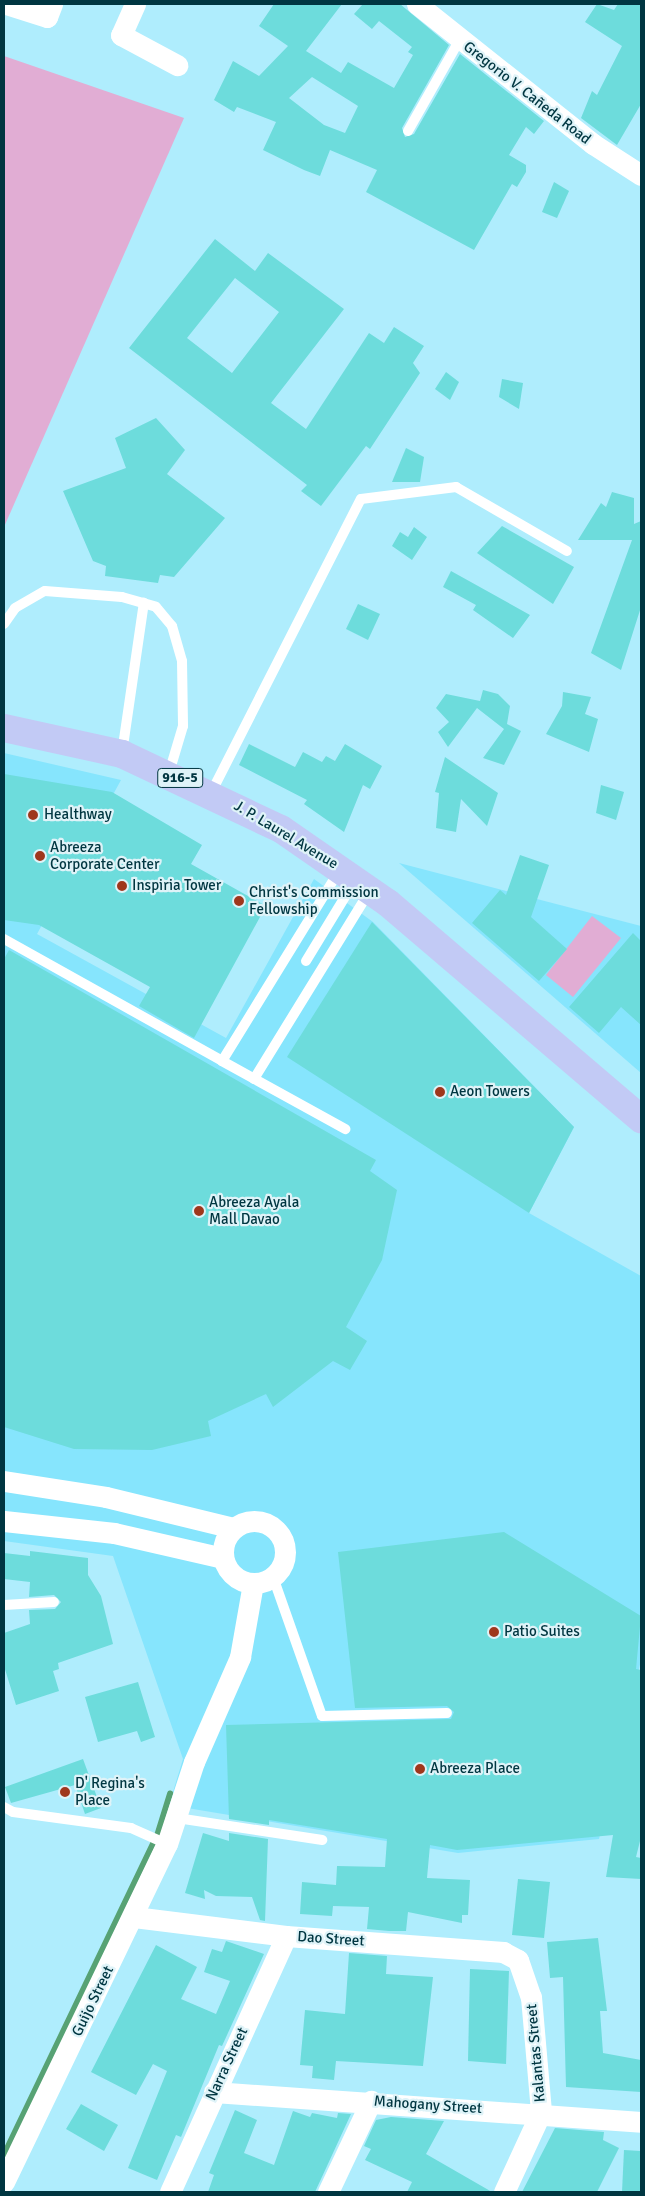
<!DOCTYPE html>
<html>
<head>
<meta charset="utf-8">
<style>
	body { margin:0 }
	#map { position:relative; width:645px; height:2196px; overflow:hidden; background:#afedfd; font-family:Signika,sans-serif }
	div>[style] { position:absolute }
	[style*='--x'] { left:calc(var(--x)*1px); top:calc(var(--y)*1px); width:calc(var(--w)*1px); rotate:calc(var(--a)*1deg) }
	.built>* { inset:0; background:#86e5fd }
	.green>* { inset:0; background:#e1add4 }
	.stream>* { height:5.5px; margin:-2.75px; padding:0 2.75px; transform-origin:2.75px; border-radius:2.75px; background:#57a274 }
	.building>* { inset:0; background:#6ddcdc }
	.lane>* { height:10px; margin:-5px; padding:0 5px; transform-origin:5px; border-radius:5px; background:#fff }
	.street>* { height:21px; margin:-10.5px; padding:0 10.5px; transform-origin:10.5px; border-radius:10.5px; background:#fff }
	.street>.ring { margin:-10.5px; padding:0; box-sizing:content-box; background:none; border:21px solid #fff; border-radius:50% }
	.primary>* { height:28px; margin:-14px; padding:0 14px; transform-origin:14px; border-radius:14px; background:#c2caf5 }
	.dots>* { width:14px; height:14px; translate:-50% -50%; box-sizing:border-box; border:2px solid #dff3f8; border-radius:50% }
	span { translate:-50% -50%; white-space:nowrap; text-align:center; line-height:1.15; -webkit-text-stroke:4.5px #dff3f8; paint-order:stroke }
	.shield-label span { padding:1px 4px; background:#dff3f8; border:1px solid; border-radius:4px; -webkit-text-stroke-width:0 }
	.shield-label { font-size:14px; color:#003641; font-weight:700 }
	.street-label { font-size:15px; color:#003641 }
	.poi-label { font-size:15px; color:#003641 }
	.left { translate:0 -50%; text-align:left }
	.frame { position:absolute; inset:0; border:5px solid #003641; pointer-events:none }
</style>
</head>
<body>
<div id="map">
	<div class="built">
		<div style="clip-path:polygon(4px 753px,121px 780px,37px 934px,226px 1038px,314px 879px,373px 922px,574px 1127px,529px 1213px,641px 1276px,641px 1660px,599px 1839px,458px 1853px,169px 1805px,183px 1759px,113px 1556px,4px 1541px)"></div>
		<div style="clip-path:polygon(399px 863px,641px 926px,641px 1073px)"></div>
	</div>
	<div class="green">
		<div style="clip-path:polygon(4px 56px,184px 118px,4px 527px)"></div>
		<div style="clip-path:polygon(592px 916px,621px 938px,573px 997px,546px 975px)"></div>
	</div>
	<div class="stream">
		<div style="--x:4;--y:2155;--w:354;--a:-64.4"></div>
		<div style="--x:157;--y:1836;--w:44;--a:-72.8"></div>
	</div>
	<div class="building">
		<div style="clip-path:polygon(evenodd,274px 4px,342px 4px,306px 51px,341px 73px,348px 62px,394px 88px,413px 55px,408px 52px,412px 47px,379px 21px,372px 29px,354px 14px,363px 4px,400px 4px,449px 45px,402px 128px,405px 137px,414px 134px,460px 54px,544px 121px,534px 134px,526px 127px,509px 155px,526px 165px,526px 172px,517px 187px,512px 184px,474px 250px,366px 192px,377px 170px,330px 150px,320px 176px,304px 170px,263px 150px,276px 122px,237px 107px,234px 112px,214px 100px,233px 61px,259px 76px,288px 46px,259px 26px,274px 4px,312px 77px,358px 106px,345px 133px,324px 125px,289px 98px,312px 77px)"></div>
		<div style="clip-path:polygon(597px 4px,614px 10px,618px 4px,641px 4px,641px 104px,617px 145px,581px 118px,592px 91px,597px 95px,622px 46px,585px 22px)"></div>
		<div style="clip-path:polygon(554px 182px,569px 191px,557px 218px,542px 212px)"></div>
		<div style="clip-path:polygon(evenodd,215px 239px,255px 271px,268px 253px,344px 309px,271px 403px,306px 429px,369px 333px,384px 343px,394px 327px,424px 346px,413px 363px,420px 373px,370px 449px,366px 446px,321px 506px,301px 491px,307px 485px,129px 348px,215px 239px,235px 278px,279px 312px,232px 373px,187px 338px,235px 278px)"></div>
		<div style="clip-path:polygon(446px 372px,459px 382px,450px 400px,435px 389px)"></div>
		<div style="clip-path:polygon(502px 379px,523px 383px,519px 409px,499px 397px)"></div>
		<div style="clip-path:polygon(156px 418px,185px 450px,167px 474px,225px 518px,174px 577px,160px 575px,158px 583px,105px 576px,106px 566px,93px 561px,63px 491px,126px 468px,115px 438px)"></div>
		<div style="clip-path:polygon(406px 448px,424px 457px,420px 482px,392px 482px)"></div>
		<div style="clip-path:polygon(612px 492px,634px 498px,634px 524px,641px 521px,641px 607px,621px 670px,591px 653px,632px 540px,578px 540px,601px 503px,606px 507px)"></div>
		<div style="clip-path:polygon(502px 526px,574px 567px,553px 604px,477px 553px)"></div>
		<div style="clip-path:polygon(414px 527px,427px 537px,412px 560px,392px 546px,400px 532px,408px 537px)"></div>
		<div style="clip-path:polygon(451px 571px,530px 615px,513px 638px,473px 610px,476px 605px,443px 587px)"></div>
		<div style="clip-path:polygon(358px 604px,380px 614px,368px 640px,346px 629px)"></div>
		<div style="clip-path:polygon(483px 690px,498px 694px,510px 706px,507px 724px,521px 731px,504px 765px,483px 758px,504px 729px,477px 708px,448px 747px,438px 732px,449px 722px,436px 708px,446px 694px,480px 701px)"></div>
		<div style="clip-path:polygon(563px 692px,591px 697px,585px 714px,598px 719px,589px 752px,546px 734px,562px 706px)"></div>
		<div style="clip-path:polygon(249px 744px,295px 767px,303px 752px,322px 762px,326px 756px,335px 761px,345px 744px,382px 766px,370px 789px,363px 785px,344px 832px,304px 804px,307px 800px,239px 765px)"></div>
		<div style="clip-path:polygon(445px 757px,498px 793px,487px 826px,461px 799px,456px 832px,436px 828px,439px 793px,435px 792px)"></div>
		<div style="clip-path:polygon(4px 774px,112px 792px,202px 845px,191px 864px,266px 906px,194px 1038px,139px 1006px,150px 987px,39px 925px,4px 920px)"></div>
		<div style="clip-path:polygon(601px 785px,624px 792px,616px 820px,596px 813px)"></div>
		<div style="clip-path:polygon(520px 855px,549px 865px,531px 917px,567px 949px,539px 981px,472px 923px,500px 890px,506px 895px)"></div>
		<div style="clip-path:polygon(372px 922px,574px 1127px,529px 1213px,287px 1057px)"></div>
		<div style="clip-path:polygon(633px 933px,641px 941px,641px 1025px,621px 1007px,599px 1033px,569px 1007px)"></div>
		<div style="clip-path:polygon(9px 950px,376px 1160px,370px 1171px,397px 1190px,382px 1260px,346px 1327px,367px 1341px,350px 1370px,333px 1361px,273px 1407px,266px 1394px,208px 1421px,211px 1436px,152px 1450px,74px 1449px,4px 1427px,4px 959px)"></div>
		<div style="clip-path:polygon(504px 1532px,641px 1616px,636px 1669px,641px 1670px,641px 1837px,636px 1857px,641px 1858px,641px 1879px,606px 1877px,613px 1835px,457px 1850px,430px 1845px,427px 1878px,470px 1880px,468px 1915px,462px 1915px,462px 1923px,408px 1912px,406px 1931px,389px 1931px,367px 1929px,369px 1907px,333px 1906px,332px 1916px,300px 1914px,302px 1882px,336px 1885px,337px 1866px,385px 1867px,387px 1839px,269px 1820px,269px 1825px,229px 1819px,226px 1725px,451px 1719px,454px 1712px,447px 1706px,355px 1708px,338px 1552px)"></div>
		<div style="clip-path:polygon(30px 1551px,88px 1558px,88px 1575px,101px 1596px,113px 1644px,58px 1663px,59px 1669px,53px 1671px,59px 1691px,16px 1705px,4px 1666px,4px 1633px,30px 1624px,29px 1610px,55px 1609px,61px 1602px,54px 1595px,29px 1597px,30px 1582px,4px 1579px,4px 1553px,30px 1556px)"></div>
		<div style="clip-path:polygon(138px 1682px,155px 1737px,141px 1742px,137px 1731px,98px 1742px,85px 1697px)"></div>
		<div style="clip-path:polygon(83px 1759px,101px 1808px,85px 1814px,75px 1785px,11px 1803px,5px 1787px)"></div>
		<div style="clip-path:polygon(203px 1833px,229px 1841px,229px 1833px,268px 1839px,265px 1921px,260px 1920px,252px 1897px,216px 1896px,204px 1890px,205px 1899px,185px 1893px)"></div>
		<div style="clip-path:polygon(518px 1879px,550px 1882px,544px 1938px,512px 1935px)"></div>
		<div style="clip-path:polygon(598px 1938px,607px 2011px,600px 2011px,603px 2053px,641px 2060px,641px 2092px,566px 2087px,563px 1977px,550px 1978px,547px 1942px)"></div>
		<div style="clip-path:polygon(226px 1941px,264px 1954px,222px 2046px,219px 2045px,181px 2137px,176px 2135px,157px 2180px,128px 2168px,167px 2071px,153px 2064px,136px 2095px,91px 2072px,156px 1945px,197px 1967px,181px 1999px,216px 2014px,230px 1981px,204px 1972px,212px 1949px,222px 1952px)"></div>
		<div style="clip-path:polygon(349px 1953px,387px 1956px,386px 1974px,433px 1977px,423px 2066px,336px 2061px,334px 2080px,312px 2078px,313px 2066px,300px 2065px,305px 2010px,345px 2014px)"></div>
		<div style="clip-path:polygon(470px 1969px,509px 1971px,506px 2064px,468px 2061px)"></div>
		<div style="clip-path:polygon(81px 2104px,118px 2125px,104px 2151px,66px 2129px)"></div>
		<div style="clip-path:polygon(235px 2110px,257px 2120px,244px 2153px,274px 2165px,293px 2111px,310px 2117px,312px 2113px,337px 2118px,338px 2113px,351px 2114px,315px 2192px,208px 2192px,214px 2175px,209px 2173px)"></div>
		<div style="clip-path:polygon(391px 2117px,444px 2121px,426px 2154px,492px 2192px,407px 2192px,412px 2182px,365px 2160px,371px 2149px,364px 2146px,376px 2120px)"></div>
		<div style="clip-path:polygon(555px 2128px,604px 2132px,603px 2140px,619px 2148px,597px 2192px,522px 2192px)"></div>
		<div style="clip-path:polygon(624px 2150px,641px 2151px,641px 2192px,622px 2192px)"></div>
	</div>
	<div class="lane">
		<div style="--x:408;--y:131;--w:103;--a:-60.5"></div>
		<div style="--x:4;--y:624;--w:19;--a:-55"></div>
		<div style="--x:15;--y:608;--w:34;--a:-30"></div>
		<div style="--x:45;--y:591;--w:77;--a:4.5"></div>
		<div style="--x:122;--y:597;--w:35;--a:16"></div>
		<div style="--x:156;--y:607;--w:25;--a:50"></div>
		<div style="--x:172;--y:626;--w:36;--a:74"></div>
		<div style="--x:182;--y:661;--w:65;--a:89.1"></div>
		<div style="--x:183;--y:726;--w:49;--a:106.6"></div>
		<div style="--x:122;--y:753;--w:152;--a:-81.7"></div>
		<div style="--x:211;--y:793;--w:330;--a:-63"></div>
		<div style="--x:361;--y:499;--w:96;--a:-7.2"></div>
		<div style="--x:456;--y:487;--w:128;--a:30"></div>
		<div style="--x:339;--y:871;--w:223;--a:121.6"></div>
		<div style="--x:222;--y:1061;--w:141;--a:28.9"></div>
		<div style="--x:4;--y:939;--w:250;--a:29.2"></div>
		<div style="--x:306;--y:961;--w:92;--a:-58.7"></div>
		<div style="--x:254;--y:1079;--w:220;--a:-58.4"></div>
		<div style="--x:273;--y:1577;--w:147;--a:70.6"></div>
		<div style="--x:322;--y:1716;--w:125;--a:-1.4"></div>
		<div style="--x:4;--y:1605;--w:50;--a:-3.4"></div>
		<div style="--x:4;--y:1807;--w:10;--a:29"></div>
		<div style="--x:13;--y:1812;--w:119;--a:7.7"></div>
		<div style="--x:131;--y:1828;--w:39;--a:24"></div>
		<div style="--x:177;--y:1818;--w:147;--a:8.6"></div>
	</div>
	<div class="street">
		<div style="--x:6;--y:4;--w:43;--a:17.6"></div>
		<div style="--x:47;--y:17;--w:14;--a:-69"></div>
		<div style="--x:135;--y:4;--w:34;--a:114"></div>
		<div style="--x:121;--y:35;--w:64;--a:28.2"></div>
		<div style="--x:417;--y:4;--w:225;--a:38.5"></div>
		<div style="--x:593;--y:144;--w:57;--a:32.9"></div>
		<div style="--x:4;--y:1481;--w:103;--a:8.9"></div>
		<div style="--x:106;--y:1497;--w:131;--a:13.7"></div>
		<div style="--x:4;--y:1521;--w:111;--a:6.2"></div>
		<div style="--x:114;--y:1533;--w:112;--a:12.9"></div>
		<div class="ring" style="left:223px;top:1521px;width:41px;height:41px"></div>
		<div style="--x:134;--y:1917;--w:153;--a:7.1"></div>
		<div style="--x:286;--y:1936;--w:218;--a:4.2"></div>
		<div style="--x:503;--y:1952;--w:17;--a:28"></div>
		<div style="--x:518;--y:1960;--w:39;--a:71"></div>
		<div style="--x:531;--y:1997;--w:115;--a:85"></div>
		<div style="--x:541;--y:2112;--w:88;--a:114.8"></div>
		<div style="--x:214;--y:2092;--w:428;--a:4"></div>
		<div style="--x:4;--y:2182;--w:375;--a:-64.3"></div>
		<div style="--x:167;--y:1844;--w:86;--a:-71.8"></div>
		<div style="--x:194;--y:1762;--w:115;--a:-66.3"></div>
		<div style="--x:240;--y:1657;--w:75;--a:-80"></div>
		<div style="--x:170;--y:2192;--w:281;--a:-65.6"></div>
		<div style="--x:328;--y:2192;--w:101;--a:-64.7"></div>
	</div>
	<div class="primary">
		<div style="--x:4;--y:728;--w:121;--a:12.4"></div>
		<div style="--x:122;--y:754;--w:176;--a:25.3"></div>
		<div style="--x:281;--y:829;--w:130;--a:34.7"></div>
		<div style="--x:388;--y:903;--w:333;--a:40.5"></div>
	</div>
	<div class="dots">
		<div style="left:33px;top:815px;background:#9f371c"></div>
		<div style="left:40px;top:856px;background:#9f371c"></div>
		<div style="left:122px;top:886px;background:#9f371c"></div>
		<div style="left:239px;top:901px;background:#9f371c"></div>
		<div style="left:440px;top:1092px;background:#9f371c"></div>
		<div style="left:199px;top:1211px;background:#9f371c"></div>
		<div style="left:494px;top:1632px;background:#9f371c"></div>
		<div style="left:420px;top:1769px;background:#9f371c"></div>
		<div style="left:65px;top:1792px;background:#9f371c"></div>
	</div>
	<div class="shield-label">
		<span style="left:180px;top:778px">916-5</span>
	</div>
	<div class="street-label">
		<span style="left:527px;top:93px;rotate:38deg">Gregorio V. Cañeda Road</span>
		<span style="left:286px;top:835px;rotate:31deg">J. P. Laurel Avenue</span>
		<span style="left:331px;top:1939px;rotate:4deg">Dao Street</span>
		<span style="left:93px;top:2001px;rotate:-64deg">Guijo Street</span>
		<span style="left:536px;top:2053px;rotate:-95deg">Kalantas Street</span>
		<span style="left:227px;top:2064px;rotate:-65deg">Narra Street</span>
		<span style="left:428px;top:2105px;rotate:4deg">Mahogany Street</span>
	</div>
	<div class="poi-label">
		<span class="left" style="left:44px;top:815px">Healthway</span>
		<span class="left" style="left:50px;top:856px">Abreeza<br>Corporate Center</span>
		<span class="left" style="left:132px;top:886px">Inspiria Tower</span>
		<span class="left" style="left:249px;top:901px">Christ's Commission<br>Fellowship</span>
		<span class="left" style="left:450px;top:1092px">Aeon Towers</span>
		<span class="left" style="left:209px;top:1211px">Abreeza Ayala<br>Mall Davao</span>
		<span class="left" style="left:504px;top:1632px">Patio Suites</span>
		<span class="left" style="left:430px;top:1769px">Abreeza Place</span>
		<span class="left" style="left:75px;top:1792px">D' Regina's<br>Place</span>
	</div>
	<div class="frame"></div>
</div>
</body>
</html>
